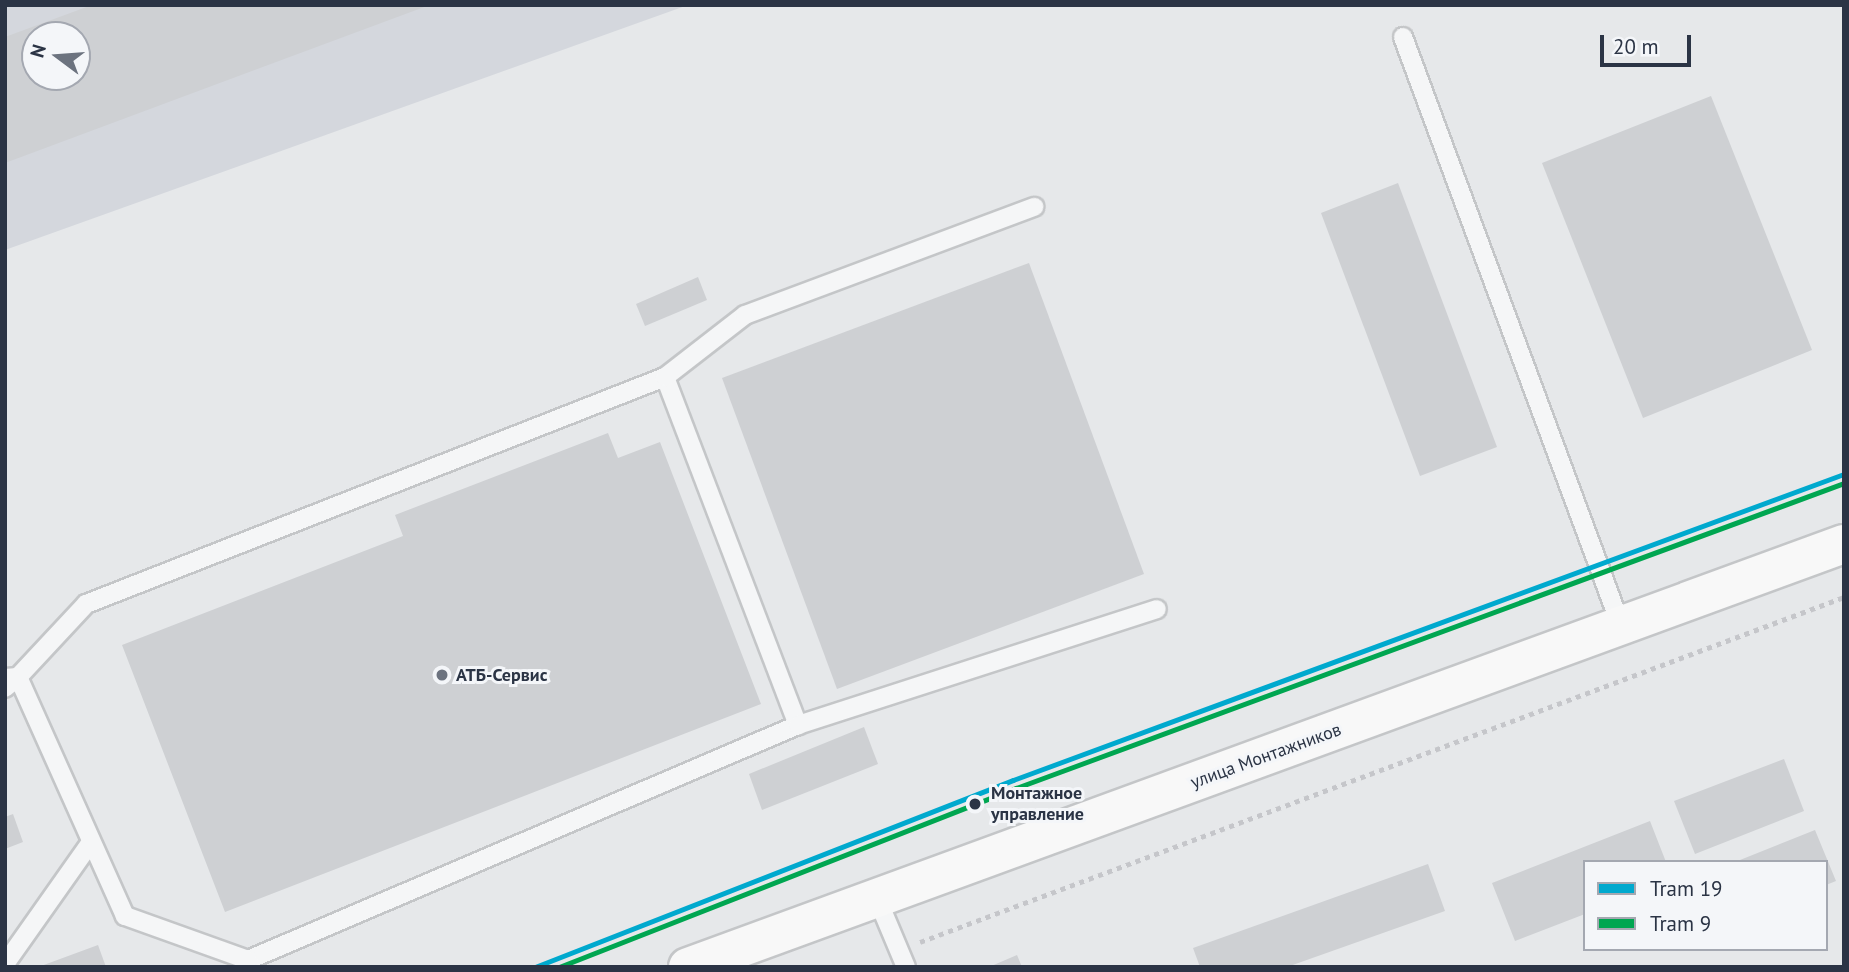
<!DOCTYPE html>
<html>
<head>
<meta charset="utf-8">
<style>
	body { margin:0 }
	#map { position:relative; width:1849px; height:972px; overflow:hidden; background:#e6e8ea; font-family:"PT Sans",sans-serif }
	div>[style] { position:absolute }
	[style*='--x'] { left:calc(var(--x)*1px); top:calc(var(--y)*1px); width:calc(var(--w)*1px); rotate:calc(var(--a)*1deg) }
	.built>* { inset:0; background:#d4d7dd }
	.building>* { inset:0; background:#ced0d3 }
	.path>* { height:4.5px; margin-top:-2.25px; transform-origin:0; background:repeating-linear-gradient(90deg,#c5c6ca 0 5px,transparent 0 10px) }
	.roads { filter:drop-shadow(2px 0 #c4c6c8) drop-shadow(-2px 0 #c4c6c8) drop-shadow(0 2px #c4c6c8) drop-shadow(0 -2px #c4c6c8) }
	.service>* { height:18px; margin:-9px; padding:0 9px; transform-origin:9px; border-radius:9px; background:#f5f6f7 }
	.primary>* { height:38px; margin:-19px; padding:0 19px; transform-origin:19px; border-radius:19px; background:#f8f8f8 }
	.tram-1>* { height:5px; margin:-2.5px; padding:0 2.5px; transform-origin:2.5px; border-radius:2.5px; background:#00a9ce }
	.tram-2>* { height:5px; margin:-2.5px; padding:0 2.5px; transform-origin:2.5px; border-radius:2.5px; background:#00a651 }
	.dots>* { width:19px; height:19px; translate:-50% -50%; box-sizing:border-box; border:4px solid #f4f6f9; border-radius:50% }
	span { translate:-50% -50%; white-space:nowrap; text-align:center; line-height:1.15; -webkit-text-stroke:6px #f4f6f9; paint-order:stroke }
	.poi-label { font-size:18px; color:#2b3445; font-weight:700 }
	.left { translate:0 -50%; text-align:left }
	.street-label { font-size:18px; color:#2b3445 }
	.stop-label { font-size:18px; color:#2b3445; font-weight:700 }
	.frame { position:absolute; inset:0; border:7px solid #2b3445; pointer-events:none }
	.legend { position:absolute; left:1583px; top:860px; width:245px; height:91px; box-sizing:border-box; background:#f4f6f9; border:2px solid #a4a8b1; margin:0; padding:9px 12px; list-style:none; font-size:21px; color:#2b3445 }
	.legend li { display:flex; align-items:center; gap:14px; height:35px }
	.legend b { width:35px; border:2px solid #a4a8b1 }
	.north { position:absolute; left:21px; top:21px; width:70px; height:70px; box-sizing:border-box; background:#f4f6f9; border:2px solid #a4a8b1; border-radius:50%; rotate:286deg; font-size:19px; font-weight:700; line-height:28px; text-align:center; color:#2b3445 }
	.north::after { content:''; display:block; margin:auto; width:24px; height:32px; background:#6c737f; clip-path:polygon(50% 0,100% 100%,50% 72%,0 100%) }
	.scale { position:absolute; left:1600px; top:35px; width:91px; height:32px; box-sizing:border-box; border:4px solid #2b3445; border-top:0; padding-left:9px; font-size:21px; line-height:24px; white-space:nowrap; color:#2b3445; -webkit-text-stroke:5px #f4f6f9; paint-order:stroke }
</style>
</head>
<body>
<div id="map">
	<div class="built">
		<div style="clip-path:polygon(evenodd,5px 5px,688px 5px,5px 250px,5px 5px,35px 35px,77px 35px,77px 77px,35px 77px,35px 35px)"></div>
	</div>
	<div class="building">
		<div style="clip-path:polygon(evenodd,92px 5px,427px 5px,427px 6px,5px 163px,5px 37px,92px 5px,35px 35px,77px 35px,77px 77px,35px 77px,35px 35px)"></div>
		<div style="clip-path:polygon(1711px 96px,1812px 350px,1643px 418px,1542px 163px)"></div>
		<div style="clip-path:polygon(1398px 183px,1497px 447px,1420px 476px,1321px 213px)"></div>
		<div style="clip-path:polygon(1029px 263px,1144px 574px,837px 689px,722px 378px)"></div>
		<div style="clip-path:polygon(698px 277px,707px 300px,645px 326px,636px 304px)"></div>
		<div style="clip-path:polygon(608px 433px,618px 458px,660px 442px,761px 704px,225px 912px,122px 645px,403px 536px,395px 515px)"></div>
		<div style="clip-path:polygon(864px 727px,878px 764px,762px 810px,749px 774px)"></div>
		<div style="clip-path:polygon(1784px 759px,1804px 811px,1695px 854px,1674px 801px)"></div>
		<div style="clip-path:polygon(13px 814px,23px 842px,5px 849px,5px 817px)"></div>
		<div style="clip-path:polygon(1650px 821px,1666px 862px,1585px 862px,1585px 914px,1515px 941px,1492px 883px)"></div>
		<div style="clip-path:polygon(1815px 830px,1836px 881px,1826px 885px,1826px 862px,1735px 862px)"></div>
		<div style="clip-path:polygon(1428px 864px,1445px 911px,1287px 967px,1200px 967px,1193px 948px)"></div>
		<div style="clip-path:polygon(98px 945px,106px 967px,41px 967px,41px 966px)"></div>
		<div style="clip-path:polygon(1017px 955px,1022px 967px,989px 967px)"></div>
	</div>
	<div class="path">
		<div style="--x:920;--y:942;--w:986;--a:-20.47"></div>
	</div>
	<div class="roads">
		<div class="service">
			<div style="--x:1403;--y:37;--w:628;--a:69.69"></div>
			<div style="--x:665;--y:377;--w:373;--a:69.1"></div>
			<div style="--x:798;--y:725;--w:598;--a:156.86"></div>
			<div style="--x:248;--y:960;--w:131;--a:-160.3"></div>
			<div style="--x:125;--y:916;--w:262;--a:-114.1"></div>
			<div style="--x:18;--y:677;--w:100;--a:-47"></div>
			<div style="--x:86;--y:604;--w:622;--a:-21.41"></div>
			<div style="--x:665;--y:377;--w:101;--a:-37.8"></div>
			<div style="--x:745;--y:315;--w:309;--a:-20.5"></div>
			<div style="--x:5;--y:678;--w:13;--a:-4"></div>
			<div style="--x:18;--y:677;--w:17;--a:140"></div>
			<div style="--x:798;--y:725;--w:377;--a:-17.9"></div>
			<div style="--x:877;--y:898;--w:75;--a:67.2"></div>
			<div style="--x:5;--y:964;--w:149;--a:-54.8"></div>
		</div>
		<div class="primary">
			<div style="--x:688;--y:967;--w:1231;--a:-20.1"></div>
		</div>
	</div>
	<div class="tram-1">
		<div style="--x:535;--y:967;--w:513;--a:-21.37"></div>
		<div style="--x:1013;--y:780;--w:886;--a:-20.22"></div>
	</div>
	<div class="tram-2">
		<div style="--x:559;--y:967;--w:491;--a:-21.4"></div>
		<div style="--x:1016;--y:788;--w:882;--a:-20.22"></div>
	</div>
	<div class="dots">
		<div style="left:442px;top:675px;background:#6c737f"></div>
		<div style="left:975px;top:804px;background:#2b3445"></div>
	</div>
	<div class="poi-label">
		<span class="left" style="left:456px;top:675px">АТБ-Сервис</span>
	</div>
	<div class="street-label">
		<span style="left:1266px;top:756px;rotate:-20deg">улица Монтажников</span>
	</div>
	<div class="stop-label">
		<span class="left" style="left:991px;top:804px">Монтажное<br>управление</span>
	</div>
	<div class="frame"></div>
	<ul class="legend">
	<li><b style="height:9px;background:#00a9ce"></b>Tram 19</li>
	<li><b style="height:9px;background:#00a651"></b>Tram 9</li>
	</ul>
	<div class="north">N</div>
	<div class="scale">20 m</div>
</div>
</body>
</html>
